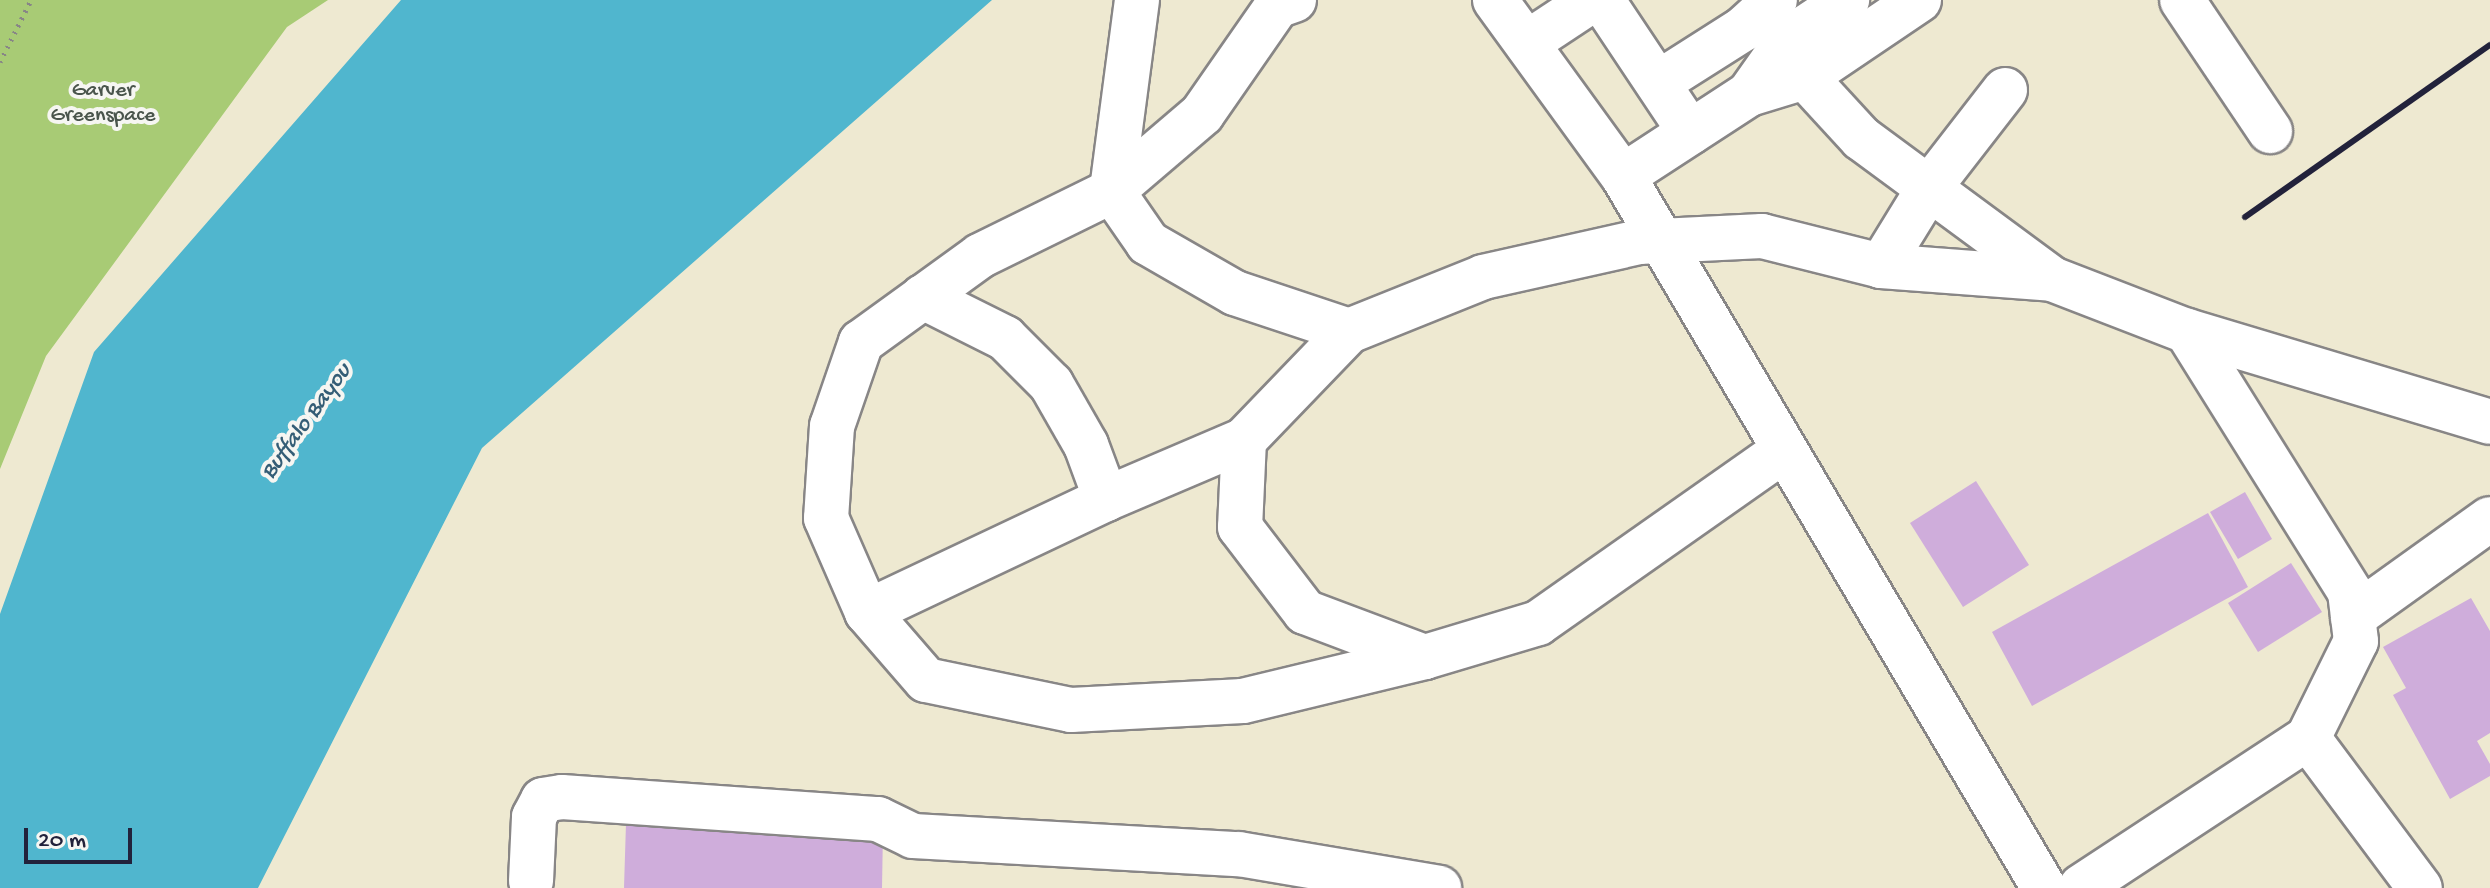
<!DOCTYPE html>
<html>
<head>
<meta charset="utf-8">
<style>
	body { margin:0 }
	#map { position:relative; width:2490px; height:888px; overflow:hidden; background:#eee9d1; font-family:"Gochi Hand",sans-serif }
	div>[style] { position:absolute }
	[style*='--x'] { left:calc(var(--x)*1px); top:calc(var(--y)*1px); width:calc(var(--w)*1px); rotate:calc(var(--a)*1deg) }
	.green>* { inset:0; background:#a8cb75 }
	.water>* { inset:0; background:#50b6ce }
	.building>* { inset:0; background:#cfaddb }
	.path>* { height:5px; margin-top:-2.5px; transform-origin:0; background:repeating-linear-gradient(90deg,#888686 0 2px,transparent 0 8px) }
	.roads { filter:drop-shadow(2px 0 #888686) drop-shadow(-2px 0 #888686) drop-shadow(0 2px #888686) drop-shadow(0 -2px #888686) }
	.minor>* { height:44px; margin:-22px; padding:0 22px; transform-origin:22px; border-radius:22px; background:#fff }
	.rail>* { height:6px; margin:-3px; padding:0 3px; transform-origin:3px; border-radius:3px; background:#22223b }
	span { translate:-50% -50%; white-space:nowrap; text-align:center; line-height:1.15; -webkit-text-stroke:8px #f6f6f2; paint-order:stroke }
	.park-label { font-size:22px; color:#4a554c }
	.water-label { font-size:24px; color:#345d76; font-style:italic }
	.scale { position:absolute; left:24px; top:828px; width:108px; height:36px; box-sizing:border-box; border:4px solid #22223b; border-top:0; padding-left:10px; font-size:24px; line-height:28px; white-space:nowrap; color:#22223b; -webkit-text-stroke:6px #f6f6f2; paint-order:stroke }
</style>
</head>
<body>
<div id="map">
	<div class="green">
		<div style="clip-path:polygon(0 0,328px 0,287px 27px,46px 356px,0 469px)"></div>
	</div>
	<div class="water">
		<div style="clip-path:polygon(401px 0,992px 0,482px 448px,258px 888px,0 888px,0 614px,94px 352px)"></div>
	</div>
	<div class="building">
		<div style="clip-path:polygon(1976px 481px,2029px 565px,1963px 607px,1910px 523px)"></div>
		<div style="clip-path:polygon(2245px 492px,2272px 539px,2238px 559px,2210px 512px)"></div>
		<div style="clip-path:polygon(2208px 513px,2248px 587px,2032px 706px,1992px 632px)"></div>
		<div style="clip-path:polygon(2291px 563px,2322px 612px,2258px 652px,2228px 603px)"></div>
		<div style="clip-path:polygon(2471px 598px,2490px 631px,2490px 733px,2477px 741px,2490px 764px,2490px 776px,2450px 799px,2393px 695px,2406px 688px,2383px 647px)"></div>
		<div style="clip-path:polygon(626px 823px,883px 830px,882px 888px,624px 888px)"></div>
	</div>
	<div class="path">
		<div style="--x:0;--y:62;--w:69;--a:-63.4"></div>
	</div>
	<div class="roads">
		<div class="minor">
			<div style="--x:1137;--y:0;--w:193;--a:97.5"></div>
			<div style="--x:1112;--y:191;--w:63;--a:55.3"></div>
			<div style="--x:1148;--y:243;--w:100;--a:29.9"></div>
			<div style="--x:1235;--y:293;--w:120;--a:18.4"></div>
			<div style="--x:1349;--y:331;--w:144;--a:-21.9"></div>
			<div style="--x:1483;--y:277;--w:160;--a:-12.6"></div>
			<div style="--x:1639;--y:242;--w:123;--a:-2.8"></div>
			<div style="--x:1762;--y:236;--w:123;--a:14.1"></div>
			<div style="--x:1881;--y:266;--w:171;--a:4.3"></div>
			<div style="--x:2052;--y:279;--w:145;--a:21.1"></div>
			<div style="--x:2187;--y:331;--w:316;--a:16.7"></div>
			<div style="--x:1294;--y:0;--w:18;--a:161"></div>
			<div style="--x:1277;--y:6;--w:131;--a:124.8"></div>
			<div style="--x:1202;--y:114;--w:118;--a:139.5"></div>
			<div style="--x:1112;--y:191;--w:147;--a:153.8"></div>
			<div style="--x:980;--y:256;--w:147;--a:144.1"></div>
			<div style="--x:861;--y:342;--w:89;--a:109"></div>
			<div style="--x:832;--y:426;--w:92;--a:93.7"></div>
			<div style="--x:826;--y:518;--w:103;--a:66.4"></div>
			<div style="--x:867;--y:612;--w:90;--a:49.1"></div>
			<div style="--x:926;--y:680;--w:148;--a:11.7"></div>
			<div style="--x:1071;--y:710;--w:172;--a:-3"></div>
			<div style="--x:1243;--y:701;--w:187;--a:-13.6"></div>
			<div style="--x:1495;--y:0;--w:218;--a:54"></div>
			<div style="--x:1602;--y:0;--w:159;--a:56.3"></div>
			<div style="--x:1919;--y:0;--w:138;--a:146"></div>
			<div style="--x:1805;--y:77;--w:59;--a:163.1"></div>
			<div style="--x:1749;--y:94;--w:150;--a:146.9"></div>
			<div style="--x:1623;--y:176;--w:827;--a:59.4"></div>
			<div style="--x:2182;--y:0;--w:158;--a:56.1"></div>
			<div style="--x:1527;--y:43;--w:78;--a:-33.5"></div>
			<div style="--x:1805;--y:77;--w:83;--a:47.4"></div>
			<div style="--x:1861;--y:138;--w:237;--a:36.4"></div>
			<div style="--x:1658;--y:83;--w:101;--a:-32.4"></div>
			<div style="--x:1743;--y:29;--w:43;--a:-42.2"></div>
			<div style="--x:1749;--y:94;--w:67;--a:-54.7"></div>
			<div style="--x:1788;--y:39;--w:71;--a:-33.5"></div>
			<div style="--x:1881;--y:266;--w:92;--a:-58.4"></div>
			<div style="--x:1929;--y:188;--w:124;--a:-52.2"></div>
			<div style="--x:1349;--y:331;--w:151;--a:133.9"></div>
			<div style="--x:1244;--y:440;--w:87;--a:92.6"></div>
			<div style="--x:1240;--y:527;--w:107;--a:52.6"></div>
			<div style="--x:1305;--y:612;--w:128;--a:20.6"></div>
			<div style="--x:1425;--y:657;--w:118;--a:-16.7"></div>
			<div style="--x:1538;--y:623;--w:299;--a:-35.1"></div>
			<div style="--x:1106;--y:499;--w:150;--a:-23.1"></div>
			<div style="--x:867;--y:612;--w:264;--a:-25.3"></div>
			<div style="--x:1106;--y:499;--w:58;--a:-110.3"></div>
			<div style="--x:1086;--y:445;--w:70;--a:-119.8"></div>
			<div style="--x:1051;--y:384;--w:65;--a:-135"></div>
			<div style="--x:1005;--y:338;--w:92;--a:-153.4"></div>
			<div style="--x:2353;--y:617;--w:168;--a:-35.6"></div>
			<div style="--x:2308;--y:738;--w:187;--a:53.3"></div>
			<div style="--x:531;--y:881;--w:64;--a:-87.3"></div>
			<div style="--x:534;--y:817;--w:19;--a:-62"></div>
			<div style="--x:543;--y:800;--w:19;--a:-9"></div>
			<div style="--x:562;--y:797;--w:317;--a:4"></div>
			<div style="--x:878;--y:819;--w:39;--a:26"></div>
			<div style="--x:913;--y:836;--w:326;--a:3.2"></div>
			<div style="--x:1239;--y:854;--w:203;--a:9.6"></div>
			<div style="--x:2081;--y:887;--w:272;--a:-33.3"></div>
			<div style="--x:2308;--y:738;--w:108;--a:-63.7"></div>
			<div style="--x:2356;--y:641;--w:49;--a:-97"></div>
			<div style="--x:2350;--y:592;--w:308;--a:-122"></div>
		</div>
	</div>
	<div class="rail">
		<div style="--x:2245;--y:217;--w:299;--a:-35.1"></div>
	</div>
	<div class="park-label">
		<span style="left:103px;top:104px">Garver<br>Greenspace</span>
	</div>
	<div class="water-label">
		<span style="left:307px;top:422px;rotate:-54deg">Buffalo Bayou</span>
	</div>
	<div class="scale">20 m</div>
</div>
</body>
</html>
